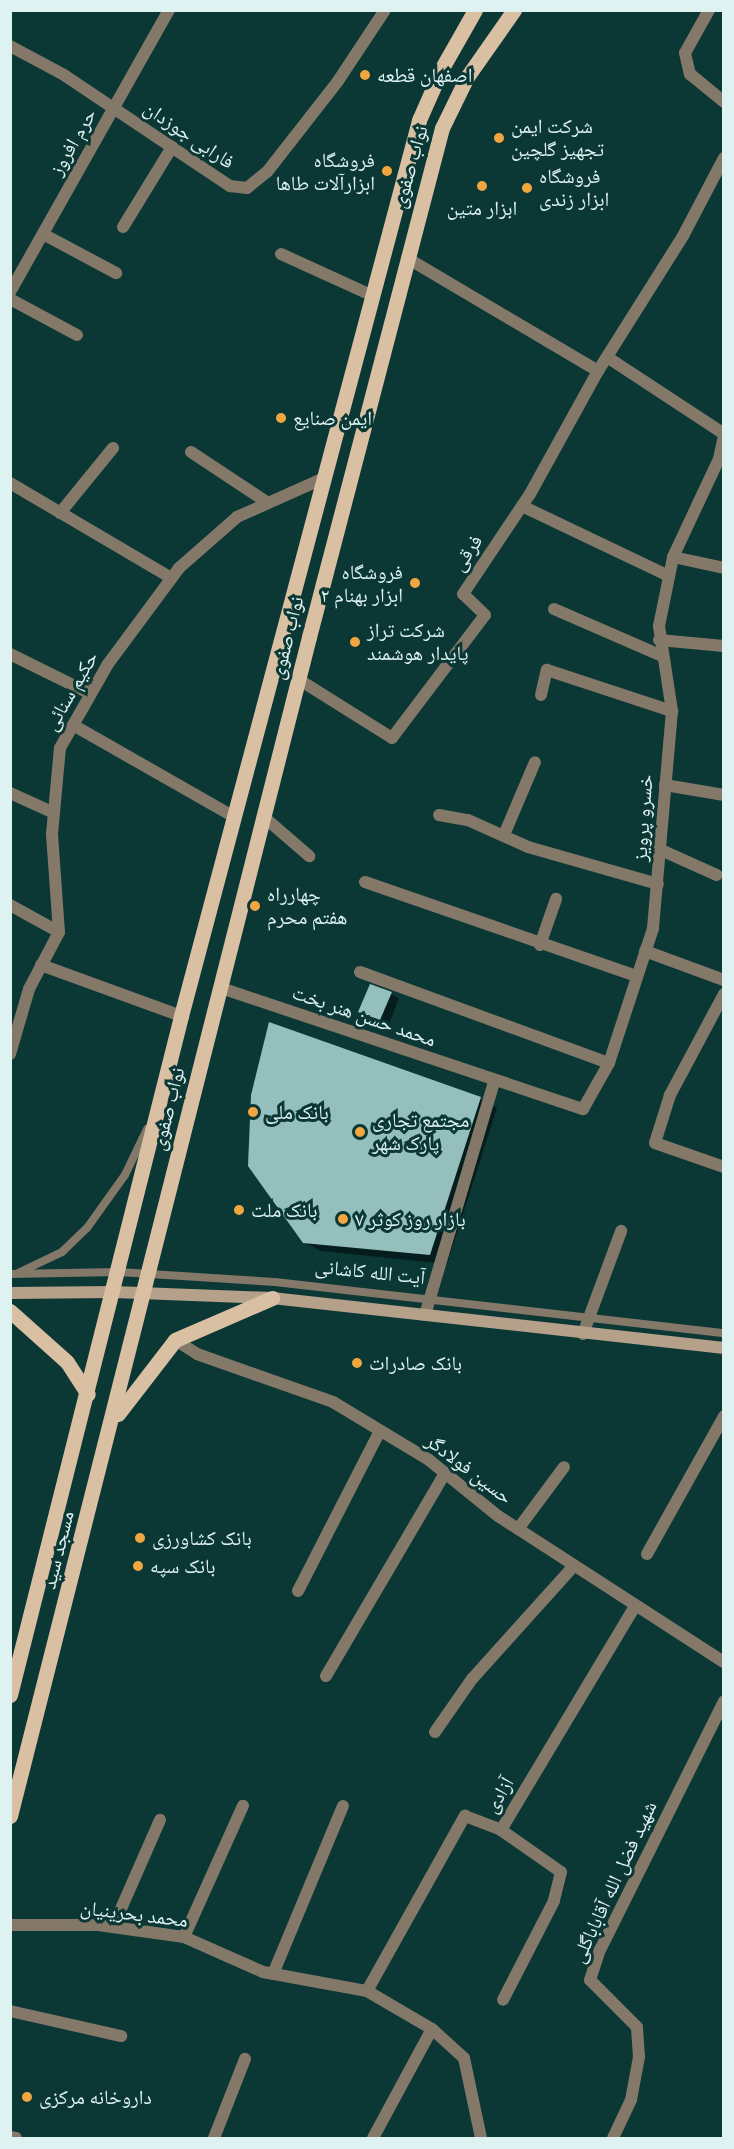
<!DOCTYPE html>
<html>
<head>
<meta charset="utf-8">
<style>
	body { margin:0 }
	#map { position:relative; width:734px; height:2149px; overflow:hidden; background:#0b3735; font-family:Cabin,"Noto Naskh Arabic",sans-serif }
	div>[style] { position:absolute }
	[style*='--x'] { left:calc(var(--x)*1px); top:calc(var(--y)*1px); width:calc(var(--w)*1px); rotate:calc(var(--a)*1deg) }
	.shadow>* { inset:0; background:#0007 }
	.building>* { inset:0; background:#94bfbc }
	.service>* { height:8px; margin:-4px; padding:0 4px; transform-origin:4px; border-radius:4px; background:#847869 }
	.minor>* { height:12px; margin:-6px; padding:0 6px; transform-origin:6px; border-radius:6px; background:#847869 }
	.secondary>* { height:12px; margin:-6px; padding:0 6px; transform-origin:6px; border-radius:6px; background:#b5a089 }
	.primary>* { height:15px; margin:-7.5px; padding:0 7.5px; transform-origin:7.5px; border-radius:7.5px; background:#dac0a2 }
	.dots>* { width:16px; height:16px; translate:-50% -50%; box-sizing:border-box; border:3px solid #0b3735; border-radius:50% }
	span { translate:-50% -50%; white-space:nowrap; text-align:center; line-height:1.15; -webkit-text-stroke:6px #0b3735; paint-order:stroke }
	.poi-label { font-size:20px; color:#ddf2f1 }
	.left { translate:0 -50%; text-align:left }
	.right { translate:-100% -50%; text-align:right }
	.street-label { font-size:20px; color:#ddf2f1 }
	.frame { position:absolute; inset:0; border:12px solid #ddf2f1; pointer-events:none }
</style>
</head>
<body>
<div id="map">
	<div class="shadow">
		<div style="clip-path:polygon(391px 994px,399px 998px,389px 1024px,368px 1016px)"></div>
		<div style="clip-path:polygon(480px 1099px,497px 1108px,447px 1264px,321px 1251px,304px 1242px)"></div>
	</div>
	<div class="building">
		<div style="clip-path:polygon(370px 984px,392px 992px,380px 1020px,358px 1012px)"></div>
		<div style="clip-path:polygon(269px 1022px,481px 1097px,430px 1255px,303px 1243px,248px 1166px,251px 1095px)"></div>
	</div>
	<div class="service">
		<div style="--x:18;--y:1273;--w:49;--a:-25.5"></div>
		<div style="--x:62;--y:1252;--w:35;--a:-44"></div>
		<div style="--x:87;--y:1228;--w:65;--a:-54.4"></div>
		<div style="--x:125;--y:1175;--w:51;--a:-64.4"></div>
		<div style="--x:10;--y:1274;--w:109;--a:-1.1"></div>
		<div style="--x:119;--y:1272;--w:156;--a:3.7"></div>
		<div style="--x:275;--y:1282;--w:452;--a:6.5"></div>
	</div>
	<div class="minor">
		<div style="--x:709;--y:10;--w:49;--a:119.2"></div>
		<div style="--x:685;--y:53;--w:22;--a:77"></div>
		<div style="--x:690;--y:74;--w:44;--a:39.5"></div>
		<div style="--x:10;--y:46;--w:61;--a:28.2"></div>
		<div style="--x:64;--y:75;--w:200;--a:33.8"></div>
		<div style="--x:230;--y:186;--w:17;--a:7"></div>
		<div style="--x:247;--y:188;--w:26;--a:-39"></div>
		<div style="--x:267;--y:172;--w:115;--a:-52"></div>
		<div style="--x:338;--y:81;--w:85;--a:-56.5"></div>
		<div style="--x:123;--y:227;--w:94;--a:-58.5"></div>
		<div style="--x:43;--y:234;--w:83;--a:28.1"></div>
		<div style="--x:281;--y:254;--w:101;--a:24.5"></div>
		<div style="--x:407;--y:258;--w:222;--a:30.6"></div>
		<div style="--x:10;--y:292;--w:324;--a:-60.6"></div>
		<div style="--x:10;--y:299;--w:76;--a:28.2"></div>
		<div style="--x:607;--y:357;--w:140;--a:33.3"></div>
		<div style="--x:191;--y:452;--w:92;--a:33.5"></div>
		<div style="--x:10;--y:483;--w:187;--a:30.5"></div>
		<div style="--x:522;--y:506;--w:163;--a:25.5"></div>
		<div style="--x:60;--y:513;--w:84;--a:-50.8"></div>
		<div style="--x:673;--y:557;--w:52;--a:12.2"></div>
		<div style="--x:554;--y:609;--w:116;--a:23.5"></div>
		<div style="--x:659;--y:640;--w:65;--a:5.3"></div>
		<div style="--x:10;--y:654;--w:90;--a:26.3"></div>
		<div style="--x:298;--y:679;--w:111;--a:32.1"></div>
		<div style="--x:392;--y:738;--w:154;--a:-52.9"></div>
		<div style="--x:485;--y:615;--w:30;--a:-136"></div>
		<div style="--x:463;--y:594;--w:120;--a:-56.2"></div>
		<div style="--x:530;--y:494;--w:141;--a:-61.1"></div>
		<div style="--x:598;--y:371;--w:160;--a:-57.8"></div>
		<div style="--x:683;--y:236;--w:88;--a:-62.3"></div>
		<div style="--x:541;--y:695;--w:26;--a:-77"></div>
		<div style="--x:547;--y:670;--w:132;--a:18.2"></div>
		<div style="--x:73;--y:725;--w:185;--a:29.7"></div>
		<div style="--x:665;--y:785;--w:60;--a:9.6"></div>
		<div style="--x:10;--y:793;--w:48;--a:24.4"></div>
		<div style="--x:439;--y:815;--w:29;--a:10"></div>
		<div style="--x:468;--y:820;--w:66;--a:24.2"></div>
		<div style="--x:528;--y:847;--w:135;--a:15.9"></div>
		<div style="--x:264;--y:817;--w:60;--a:40.9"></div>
		<div style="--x:504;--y:835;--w:79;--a:-67"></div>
		<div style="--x:661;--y:850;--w:61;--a:24.1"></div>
		<div style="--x:365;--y:882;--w:288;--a:19.1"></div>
		<div style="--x:10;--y:905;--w:56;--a:28.9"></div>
		<div style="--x:540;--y:945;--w:49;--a:-70.8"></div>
		<div style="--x:645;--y:951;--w:84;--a:20.2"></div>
		<div style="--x:41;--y:965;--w:149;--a:20"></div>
		<div style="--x:360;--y:972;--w:265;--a:20.1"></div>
		<div style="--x:221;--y:988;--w:382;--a:18.5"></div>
		<div style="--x:583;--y:1109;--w:53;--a:-60.5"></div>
		<div style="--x:609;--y:1063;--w:142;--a:-71.9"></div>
		<div style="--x:653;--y:928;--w:218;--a:-85"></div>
		<div style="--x:672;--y:711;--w:86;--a:-98.7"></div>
		<div style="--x:659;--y:626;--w:70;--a:-78.5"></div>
		<div style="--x:673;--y:557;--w:108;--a:-64.9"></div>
		<div style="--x:719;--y:459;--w:24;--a:-78"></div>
		<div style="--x:724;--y:994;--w:115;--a:118.1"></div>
		<div style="--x:670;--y:1095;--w:50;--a:107.4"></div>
		<div style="--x:655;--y:1143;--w:73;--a:19.2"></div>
		<div style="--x:10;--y:1054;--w:68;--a:-73.7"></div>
		<div style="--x:29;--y:989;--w:64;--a:-62.2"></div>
		<div style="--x:59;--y:932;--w:98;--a:-94.1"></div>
		<div style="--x:52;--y:834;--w:86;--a:-84.7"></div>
		<div style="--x:60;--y:748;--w:97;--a:-60.3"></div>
		<div style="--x:108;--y:664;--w:119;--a:-53.5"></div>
		<div style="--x:179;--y:568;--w:77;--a:-41.3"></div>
		<div style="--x:237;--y:517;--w:95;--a:-24.1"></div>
		<div style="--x:425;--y:1315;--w:243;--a:-73.5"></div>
		<div style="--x:583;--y:1334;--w:110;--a:-69.7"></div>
		<div style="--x:175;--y:1340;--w:26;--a:32"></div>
		<div style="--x:197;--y:1354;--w:144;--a:19.4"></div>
		<div style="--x:333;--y:1402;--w:112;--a:31.1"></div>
		<div style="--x:429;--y:1460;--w:89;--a:39.1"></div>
		<div style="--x:498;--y:1516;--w:269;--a:32.9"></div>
		<div style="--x:518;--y:1529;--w:77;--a:-53.4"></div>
		<div style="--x:647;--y:1554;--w:158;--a:-60.8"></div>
		<div style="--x:298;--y:1591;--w:180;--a:-62.9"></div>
		<div style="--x:326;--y:1676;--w:235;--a:-59.6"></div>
		<div style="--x:435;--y:1732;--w:65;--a:-55.1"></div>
		<div style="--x:472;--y:1679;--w:151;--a:-48"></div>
		<div style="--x:501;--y:1830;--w:73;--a:35"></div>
		<div style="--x:561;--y:1872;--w:30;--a:104"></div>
		<div style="--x:554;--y:1901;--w:111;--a:117.3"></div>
		<div style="--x:10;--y:1925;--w:88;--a:0"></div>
		<div style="--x:98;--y:1925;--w:87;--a:7.9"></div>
		<div style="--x:184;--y:1937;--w:86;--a:23.9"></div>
		<div style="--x:263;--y:1972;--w:106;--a:10.4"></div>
		<div style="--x:367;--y:1991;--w:75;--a:30.3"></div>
		<div style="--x:432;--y:2029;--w:43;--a:42.2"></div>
		<div style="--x:464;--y:2058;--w:82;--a:78"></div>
		<div style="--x:113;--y:1927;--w:117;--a:-66.3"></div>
		<div style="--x:184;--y:1937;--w:144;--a:-65.8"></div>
		<div style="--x:273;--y:1974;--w:182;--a:-67.4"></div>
		<div style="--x:367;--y:1991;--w:201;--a:-60.8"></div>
		<div style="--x:465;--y:1816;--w:39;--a:21"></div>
		<div style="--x:501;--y:1830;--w:261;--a:-59.1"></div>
		<div style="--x:10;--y:2011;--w:114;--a:12.7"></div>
		<div style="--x:10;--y:2137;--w:6;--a:9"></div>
		<div style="--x:214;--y:2138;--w:85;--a:-68.6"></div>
		<div style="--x:373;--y:2138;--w:124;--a:-61.6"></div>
		<div style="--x:613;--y:2138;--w:42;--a:-64.7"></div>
		<div style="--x:631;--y:2100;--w:44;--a:-79.5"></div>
		<div style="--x:639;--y:2057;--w:30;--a:-94"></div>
		<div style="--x:637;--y:2027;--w:66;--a:-135"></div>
		<div style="--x:590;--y:1980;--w:32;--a:-72"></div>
		<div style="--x:600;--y:1950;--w:278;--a:-63.5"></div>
	</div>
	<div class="secondary">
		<div style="--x:10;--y:1293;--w:104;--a:-0.6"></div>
		<div style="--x:114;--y:1292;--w:158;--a:2.2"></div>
		<div style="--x:272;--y:1298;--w:455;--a:6.3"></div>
	</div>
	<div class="primary">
		<div style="--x:10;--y:1311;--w:76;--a:41.8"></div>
		<div style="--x:67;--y:1362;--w:38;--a:57"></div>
		<div style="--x:118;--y:1414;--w:93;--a:-52.4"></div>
		<div style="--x:175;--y:1340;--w:106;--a:-23.4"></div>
		<div style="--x:10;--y:1695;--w:700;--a:-75.86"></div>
		<div style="--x:181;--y:1016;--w:927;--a:-75.12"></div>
		<div style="--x:419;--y:120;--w:57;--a:-66.1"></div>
		<div style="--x:442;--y:68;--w:67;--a:-60.4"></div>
		<div style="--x:10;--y:1816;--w:1216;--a:-75.77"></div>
		<div style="--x:309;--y:637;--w:526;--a:-75.36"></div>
		<div style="--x:442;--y:128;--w:57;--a:-63.9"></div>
		<div style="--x:467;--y:77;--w:82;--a:-55"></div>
	</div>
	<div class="dots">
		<div style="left:365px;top:75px;background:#f1a640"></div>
		<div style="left:499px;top:138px;background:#f1a640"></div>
		<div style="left:387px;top:171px;background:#f1a640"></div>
		<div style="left:482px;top:186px;background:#f1a640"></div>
		<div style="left:527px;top:188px;background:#f1a640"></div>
		<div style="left:281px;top:418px;background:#f1a640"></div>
		<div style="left:415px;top:583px;background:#f1a640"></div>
		<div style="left:355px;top:642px;background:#f1a640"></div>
		<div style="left:255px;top:906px;background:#f1a640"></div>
		<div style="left:253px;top:1112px;background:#f1a640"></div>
		<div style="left:360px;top:1132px;background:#f1a640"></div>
		<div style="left:239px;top:1210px;background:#f1a640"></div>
		<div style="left:343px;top:1219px;background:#f1a640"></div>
		<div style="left:357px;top:1363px;background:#f1a640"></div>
		<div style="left:140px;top:1538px;background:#f1a640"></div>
		<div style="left:138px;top:1566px;background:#f1a640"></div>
		<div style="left:27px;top:2097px;background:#f1a640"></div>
	</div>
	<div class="poi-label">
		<span class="left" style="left:377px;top:75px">اصفهان قطعه</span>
		<span class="left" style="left:511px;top:138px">شرکت ایمن<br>تجهیز گلچین</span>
		<span class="right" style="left:375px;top:172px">فروشگاه<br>ابزارآلات طاها</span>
		<span class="left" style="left:539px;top:188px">فروشگاه<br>ابزار زندی</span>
		<span style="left:482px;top:208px">ابزار متین</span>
		<span class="left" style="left:293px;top:418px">ایمن صنایع</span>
		<span class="right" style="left:403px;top:584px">فروشگاه<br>ابزار بهنام ۲</span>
		<span class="left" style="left:367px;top:642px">شرکت تراز<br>پایدار هوشمند</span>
		<span class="left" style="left:267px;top:906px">چهارراه<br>هفتم محرم</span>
		<span class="left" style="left:265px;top:1112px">بانک ملی</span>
		<span class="left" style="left:372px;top:1132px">مجتمع تجاری<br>پارک شهر</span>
		<span class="left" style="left:251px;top:1210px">بانک ملت</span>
		<span class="left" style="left:355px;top:1219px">بازار روز کوثر ۷</span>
		<span class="left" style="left:369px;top:1363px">بانک صادرات</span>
		<span class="left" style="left:152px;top:1538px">بانک کشاورزی</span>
		<span class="left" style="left:150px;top:1566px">بانک سپه</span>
		<span class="left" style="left:39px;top:2097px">داروخانه مرکزی</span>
	</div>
	<div class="street-label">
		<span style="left:189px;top:135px;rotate:34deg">فارابی جوزدان</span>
		<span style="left:73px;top:142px;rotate:-60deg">حرم افروز</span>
		<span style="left:410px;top:167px;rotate:-74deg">نواب صفوی</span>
		<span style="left:467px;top:553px;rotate:-56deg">فرقی</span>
		<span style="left:287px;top:638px;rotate:-76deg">نواب صفوی</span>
		<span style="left:71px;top:691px;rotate:-60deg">حکیم سنائی</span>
		<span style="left:643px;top:818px;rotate:-86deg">خسرو پرویز</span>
		<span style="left:364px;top:1016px;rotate:19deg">محمد حسن هنر بخت</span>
		<span style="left:168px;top:1109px;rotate:-76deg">نواب صفوی</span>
		<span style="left:370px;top:1272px;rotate:6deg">آیت الله کاشانی</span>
		<span style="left:469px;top:1469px;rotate:37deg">حسین فولادگر</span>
		<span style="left:58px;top:1550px;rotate:-76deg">مسجد سید</span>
		<span style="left:499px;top:1795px;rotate:-59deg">آزادی</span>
		<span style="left:614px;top:1882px;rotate:-65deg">شهید فضل الله آقاباباگلی</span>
		<span style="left:134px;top:1914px;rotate:7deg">محمد بحرینیان</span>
	</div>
	<div class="frame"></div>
</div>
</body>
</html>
